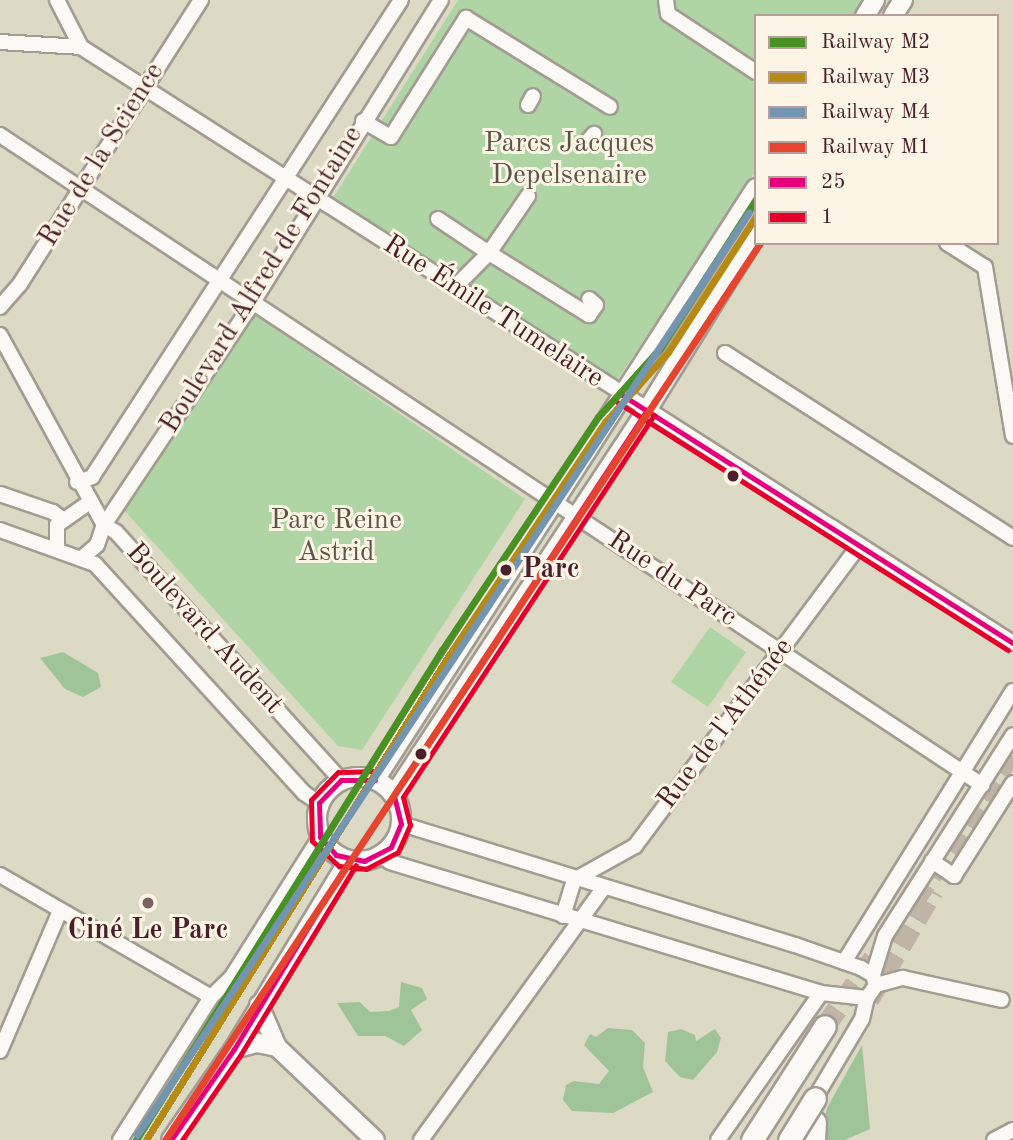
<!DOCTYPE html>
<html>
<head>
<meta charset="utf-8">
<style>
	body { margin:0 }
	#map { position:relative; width:1013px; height:1140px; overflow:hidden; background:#dcd9c4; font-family:"Old Standard TT",serif }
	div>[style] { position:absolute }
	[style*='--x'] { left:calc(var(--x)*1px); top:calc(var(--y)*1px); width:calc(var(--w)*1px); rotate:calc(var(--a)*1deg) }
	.green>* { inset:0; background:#afd5a5 }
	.forest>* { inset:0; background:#a0c49a }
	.highway-tunnel>* { height:21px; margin-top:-10.5px; transform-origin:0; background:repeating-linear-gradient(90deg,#bfb4a5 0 21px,transparent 0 31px) }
	.roads { filter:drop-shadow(2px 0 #a39c92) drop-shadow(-2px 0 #a39c92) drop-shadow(0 2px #a39c92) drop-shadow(0 -2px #a39c92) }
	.minor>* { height:14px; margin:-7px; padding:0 7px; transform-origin:7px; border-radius:7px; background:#faf9f6 }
	.major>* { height:18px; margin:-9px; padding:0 9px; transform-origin:9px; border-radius:9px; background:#faf9f6 }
	.major>.ring { margin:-9px; padding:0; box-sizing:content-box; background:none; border:18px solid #faf9f6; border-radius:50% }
	.highway>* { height:21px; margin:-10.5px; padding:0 10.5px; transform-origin:10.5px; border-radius:10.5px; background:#faf9f6 }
	.bridges { filter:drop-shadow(2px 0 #a39c92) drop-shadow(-2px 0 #a39c92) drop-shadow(0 2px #a39c92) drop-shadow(0 -2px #a39c92) }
	.highway-bridge>* { height:21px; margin:-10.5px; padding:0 10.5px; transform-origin:10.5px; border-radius:10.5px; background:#faf9f6 }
	.bus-1>* { height:5px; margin:-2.5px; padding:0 2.5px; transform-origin:2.5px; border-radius:2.5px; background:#e5007d }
	.bus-2>* { height:5px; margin:-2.5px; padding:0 2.5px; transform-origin:2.5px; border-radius:2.5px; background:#e4002b }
	.rail-1>* { height:7px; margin:-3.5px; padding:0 3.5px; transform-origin:3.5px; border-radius:3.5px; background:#489224 }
	.rail-2>* { height:7px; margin:-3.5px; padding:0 3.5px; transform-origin:3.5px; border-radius:3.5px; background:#b78915 }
	.rail-3>* { height:7px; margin:-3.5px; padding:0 3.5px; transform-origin:3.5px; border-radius:3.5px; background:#7395b1 }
	.rail-4>* { height:7px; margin:-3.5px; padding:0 3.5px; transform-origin:3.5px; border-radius:3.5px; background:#e5442e }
	.dots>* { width:19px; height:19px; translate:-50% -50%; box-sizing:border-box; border:4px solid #fcf5e5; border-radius:50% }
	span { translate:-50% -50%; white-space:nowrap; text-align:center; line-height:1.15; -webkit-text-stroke:6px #fcf5e5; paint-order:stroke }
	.park-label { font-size:28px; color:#5d5448 }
	.street-label { font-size:28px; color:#4a1f2b }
	.stop-label { font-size:28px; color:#4a1f2b; font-weight:700 }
	.left { translate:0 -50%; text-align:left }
	.poi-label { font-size:28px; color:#4a1f2b; font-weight:700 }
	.legend { position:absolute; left:754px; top:14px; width:245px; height:231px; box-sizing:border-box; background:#fcf5e5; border:2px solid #b59f9b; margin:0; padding:9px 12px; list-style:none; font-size:21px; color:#4a1f2b }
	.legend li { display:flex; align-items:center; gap:14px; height:35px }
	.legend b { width:35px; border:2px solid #b59f9b }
</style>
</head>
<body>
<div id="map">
	<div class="green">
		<div style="clip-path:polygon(458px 0,865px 0,855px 16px,756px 16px,756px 170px,618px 379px,331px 201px)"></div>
		<div style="clip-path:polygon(252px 313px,525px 499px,362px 750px,338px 746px,123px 509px)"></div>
		<div style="clip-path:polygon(710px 627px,746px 652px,708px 707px,671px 682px)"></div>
	</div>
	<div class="forest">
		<div style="clip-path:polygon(63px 652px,98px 673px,101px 687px,83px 697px,65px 689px,40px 658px)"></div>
		<div style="clip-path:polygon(401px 982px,422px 988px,427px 999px,411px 1010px,422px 1030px,404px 1046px,385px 1036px,358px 1036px,337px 1003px,360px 1002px,370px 1012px,389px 1011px,399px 1007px)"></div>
		<div style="clip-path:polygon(608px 1028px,632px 1030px,645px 1043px,643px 1067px,653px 1092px,613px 1113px,572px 1111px,563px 1100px,566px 1085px,574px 1081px,599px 1084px,609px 1071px,584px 1045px,590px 1034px,596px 1037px)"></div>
		<div style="clip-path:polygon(681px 1029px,695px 1035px,696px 1041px,715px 1029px,721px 1038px,717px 1052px,693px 1080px,680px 1077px,665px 1061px,668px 1032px)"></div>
		<div style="clip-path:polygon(862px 1045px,870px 1129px,845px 1140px,820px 1140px,827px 1108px)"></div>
	</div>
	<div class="highway-tunnel">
		<div style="--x:914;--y:901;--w:180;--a:-56.6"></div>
		<div style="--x:869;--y:999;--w:126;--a:-59.3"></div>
		<div style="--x:825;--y:1026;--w:90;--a:-54.5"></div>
	</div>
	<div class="roads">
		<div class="minor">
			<div style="--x:57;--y:0;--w:53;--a:62.9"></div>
			<div style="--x:81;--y:47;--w:1106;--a:32.6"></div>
			<div style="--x:666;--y:0;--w:14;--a:82"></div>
			<div style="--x:668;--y:14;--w:105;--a:33.4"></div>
			<div style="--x:0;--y:42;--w:81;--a:3.5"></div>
			<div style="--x:528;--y:105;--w:10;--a:-61"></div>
			<div style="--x:363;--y:121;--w:32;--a:30"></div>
			<div style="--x:391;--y:137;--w:141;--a:-57.8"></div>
			<div style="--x:466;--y:18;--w:169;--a:31.7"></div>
			<div style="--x:0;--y:135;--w:1178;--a:33.5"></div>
			<div style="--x:587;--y:142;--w:11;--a:-49"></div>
			<div style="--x:438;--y:219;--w:61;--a:33.7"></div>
			<div style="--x:489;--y:253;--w:69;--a:-55.6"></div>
			<div style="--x:947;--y:243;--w:45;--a:32.3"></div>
			<div style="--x:985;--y:267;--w:171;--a:80.6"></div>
			<div style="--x:455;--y:287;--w:48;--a:-45"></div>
			<div style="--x:489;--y:253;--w:118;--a:31.8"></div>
			<div style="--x:589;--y:315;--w:12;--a:-55"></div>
			<div style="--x:596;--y:305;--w:9;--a:-139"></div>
			<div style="--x:0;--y:307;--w:30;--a:-49"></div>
			<div style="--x:20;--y:284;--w:337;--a:-57.5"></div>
			<div style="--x:0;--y:335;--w:217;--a:61.3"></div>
			<div style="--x:104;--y:525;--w:14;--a:30"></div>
			<div style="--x:116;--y:532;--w:335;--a:47.8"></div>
			<div style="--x:725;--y:353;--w:342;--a:32.7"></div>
			<div style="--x:77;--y:482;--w:16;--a:-18"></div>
			<div style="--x:92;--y:477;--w:568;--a:-57.06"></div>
			<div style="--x:0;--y:494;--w:56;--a:18.8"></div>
			<div style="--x:53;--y:512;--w:11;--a:38"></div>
			<div style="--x:0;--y:530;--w:101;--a:19.7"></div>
			<div style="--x:95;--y:564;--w:310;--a:47.6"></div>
			<div style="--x:304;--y:793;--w:18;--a:34"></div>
			<div style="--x:57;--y:547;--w:22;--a:-90"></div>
			<div style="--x:57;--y:525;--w:39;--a:-35"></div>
			<div style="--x:83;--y:557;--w:18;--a:-41"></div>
			<div style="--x:97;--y:545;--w:21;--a:-71"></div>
			<div style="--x:104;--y:525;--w:259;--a:-56.2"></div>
			<div style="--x:248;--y:310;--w:365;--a:-58.1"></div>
			<div style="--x:381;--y:855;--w:11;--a:38"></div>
			<div style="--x:390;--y:862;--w:450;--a:16.9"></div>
			<div style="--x:821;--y:993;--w:46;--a:6.2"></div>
			<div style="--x:867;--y:998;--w:16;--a:-55"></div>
			<div style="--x:876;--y:985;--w:10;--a:-107"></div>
			<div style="--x:873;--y:975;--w:14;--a:-150"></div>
			<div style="--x:861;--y:968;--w:70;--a:-160.8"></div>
			<div style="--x:795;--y:945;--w:412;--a:-162.9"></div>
			<div style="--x:932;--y:861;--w:27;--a:34"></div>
			<div style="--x:954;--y:876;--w:110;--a:-57.6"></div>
			<div style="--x:0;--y:875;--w:244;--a:30"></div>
			<div style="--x:563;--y:916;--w:38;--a:-73"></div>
			<div style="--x:574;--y:880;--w:70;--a:-29.1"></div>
			<div style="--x:635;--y:846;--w:375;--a:-53.3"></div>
			<div style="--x:844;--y:962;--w:319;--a:-58.1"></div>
			<div style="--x:873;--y:975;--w:41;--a:-72.9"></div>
			<div style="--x:885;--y:936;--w:238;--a:-57.5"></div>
			<div style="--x:876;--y:985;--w:28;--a:-15"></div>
			<div style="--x:903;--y:978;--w:101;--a:12.5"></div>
			<div style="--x:0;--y:1051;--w:152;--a:-66.8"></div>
			<div style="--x:815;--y:1098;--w:92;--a:-59.3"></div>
			<div style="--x:862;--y:1019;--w:22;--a:-77"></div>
			<div style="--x:120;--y:1140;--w:169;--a:-57.5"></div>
			<div style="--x:211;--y:997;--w:28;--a:-44"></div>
			<div style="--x:231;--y:978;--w:167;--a:-57.7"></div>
			<div style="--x:421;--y:1140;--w:312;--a:-54.1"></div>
			<div style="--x:718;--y:1140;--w:179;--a:-55"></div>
			<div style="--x:994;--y:1140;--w:21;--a:-28"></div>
		</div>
		<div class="major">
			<div style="--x:865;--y:16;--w:19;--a:-58"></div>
			<div style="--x:893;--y:16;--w:19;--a:-58"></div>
			<div class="ring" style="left:317px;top:777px;width:66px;height:66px"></div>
			<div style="--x:375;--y:780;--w:704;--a:-57.24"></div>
			<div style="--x:394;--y:795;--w:461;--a:-56.7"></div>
			<div style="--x:647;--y:410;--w:207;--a:-58.2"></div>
			<div style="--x:259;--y:1005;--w:46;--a:66.8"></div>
			<div style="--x:234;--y:1049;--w:24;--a:-15"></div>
			<div style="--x:257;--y:1043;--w:20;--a:11"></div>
			<div style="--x:277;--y:1047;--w:135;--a:43.5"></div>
			<div style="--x:171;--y:1140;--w:111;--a:-55.3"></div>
			<div style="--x:234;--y:1049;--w:221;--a:-58.7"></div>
		</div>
		<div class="highway">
			<div style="--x:752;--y:1140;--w:135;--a:-57.4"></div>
			<div style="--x:814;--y:1140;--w:18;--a:-87"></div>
		</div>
	</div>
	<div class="bridges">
		<div class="highway-bridge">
			<div style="--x:789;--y:1140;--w:49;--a:-58.2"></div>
		</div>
	</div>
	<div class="bus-1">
		<div style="--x:622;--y:395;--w:463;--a:32.4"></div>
		<div style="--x:375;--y:780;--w:34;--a:180"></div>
		<div style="--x:341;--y:780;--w:32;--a:134"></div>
		<div style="--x:319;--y:803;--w:34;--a:88"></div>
		<div style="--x:320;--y:837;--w:24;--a:48"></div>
		<div style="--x:336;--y:855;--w:29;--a:12"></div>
		<div style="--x:364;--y:861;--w:30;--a:-27"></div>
		<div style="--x:391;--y:847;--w:25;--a:-67"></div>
		<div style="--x:401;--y:824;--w:30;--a:-104"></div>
		<div style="--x:394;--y:795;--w:461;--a:-56.7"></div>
		<div style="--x:171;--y:1140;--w:111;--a:-55.3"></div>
		<div style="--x:234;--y:1049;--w:221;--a:-58.7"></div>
	</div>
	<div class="bus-2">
		<div style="--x:617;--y:402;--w:463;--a:32.4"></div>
		<div style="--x:375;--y:771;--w:37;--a:178"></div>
		<div style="--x:338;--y:772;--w:39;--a:134"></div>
		<div style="--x:311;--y:800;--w:41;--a:88.6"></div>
		<div style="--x:312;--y:841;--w:37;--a:43"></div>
		<div style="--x:339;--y:866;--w:27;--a:6"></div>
		<div style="--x:366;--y:869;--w:36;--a:-28"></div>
		<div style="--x:398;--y:852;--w:30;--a:-66"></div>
		<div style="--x:410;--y:825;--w:29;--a:-104"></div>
		<div style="--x:403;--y:797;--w:457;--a:-56.7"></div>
		<div style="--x:182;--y:1140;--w:104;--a:-55.5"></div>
		<div style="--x:241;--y:1054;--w:221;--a:-58.7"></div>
	</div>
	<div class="rail-1">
		<div style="--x:136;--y:1140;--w:578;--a:-58.02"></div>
		<div style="--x:442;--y:650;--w:280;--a:-56.2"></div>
		<div style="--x:598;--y:417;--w:94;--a:-48"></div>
		<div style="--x:661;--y:347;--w:176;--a:-57.3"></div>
	</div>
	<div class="rail-2">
		<div style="--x:146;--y:1140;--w:572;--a:-58.01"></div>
		<div style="--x:449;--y:655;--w:280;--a:-56.2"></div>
		<div style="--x:605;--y:422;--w:94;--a:-48"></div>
		<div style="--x:668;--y:352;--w:162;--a:-57.1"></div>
	</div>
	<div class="rail-3">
		<div style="--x:137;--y:1135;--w:1107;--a:-56.45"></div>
	</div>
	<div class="rail-4">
		<div style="--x:165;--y:1140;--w:1076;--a:-56.44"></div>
	</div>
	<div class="dots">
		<div style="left:733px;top:476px;background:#4a1f2b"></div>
		<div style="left:506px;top:570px;background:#4a1f2b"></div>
		<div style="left:421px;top:754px;background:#4a1f2b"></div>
		<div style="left:148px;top:903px;background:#7d6061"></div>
	</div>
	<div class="park-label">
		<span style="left:569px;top:160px">Parcs Jacques<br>Depelsenaire</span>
		<span style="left:336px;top:537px">Parc Reine<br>Astrid</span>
	</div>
	<div class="street-label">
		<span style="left:102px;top:155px;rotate:-58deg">Rue de la Science</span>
		<span style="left:262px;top:280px;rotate:-58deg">Boulevard Alfred de Fontaine</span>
		<span style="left:493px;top:312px;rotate:33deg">Rue Émile Tumelaire</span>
		<span style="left:672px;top:579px;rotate:34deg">Rue du Parc</span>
		<span style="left:204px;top:629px;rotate:48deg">Boulevard Audent</span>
		<span style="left:726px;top:724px;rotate:-53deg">Rue de l'Athénée</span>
	</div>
	<div class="stop-label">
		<span class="left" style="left:522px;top:570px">Parc</span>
	</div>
	<div class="poi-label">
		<span style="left:148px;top:931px">Ciné Le Parc</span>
	</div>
	<ul class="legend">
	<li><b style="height:9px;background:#489224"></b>Railway M2</li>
	<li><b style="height:9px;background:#b78915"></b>Railway M3</li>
	<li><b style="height:9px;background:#7395b1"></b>Railway M4</li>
	<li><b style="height:9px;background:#e5442e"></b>Railway M1</li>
	<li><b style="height:9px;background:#e5007d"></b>25</li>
	<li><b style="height:9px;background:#e4002b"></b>1</li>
	</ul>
</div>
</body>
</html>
